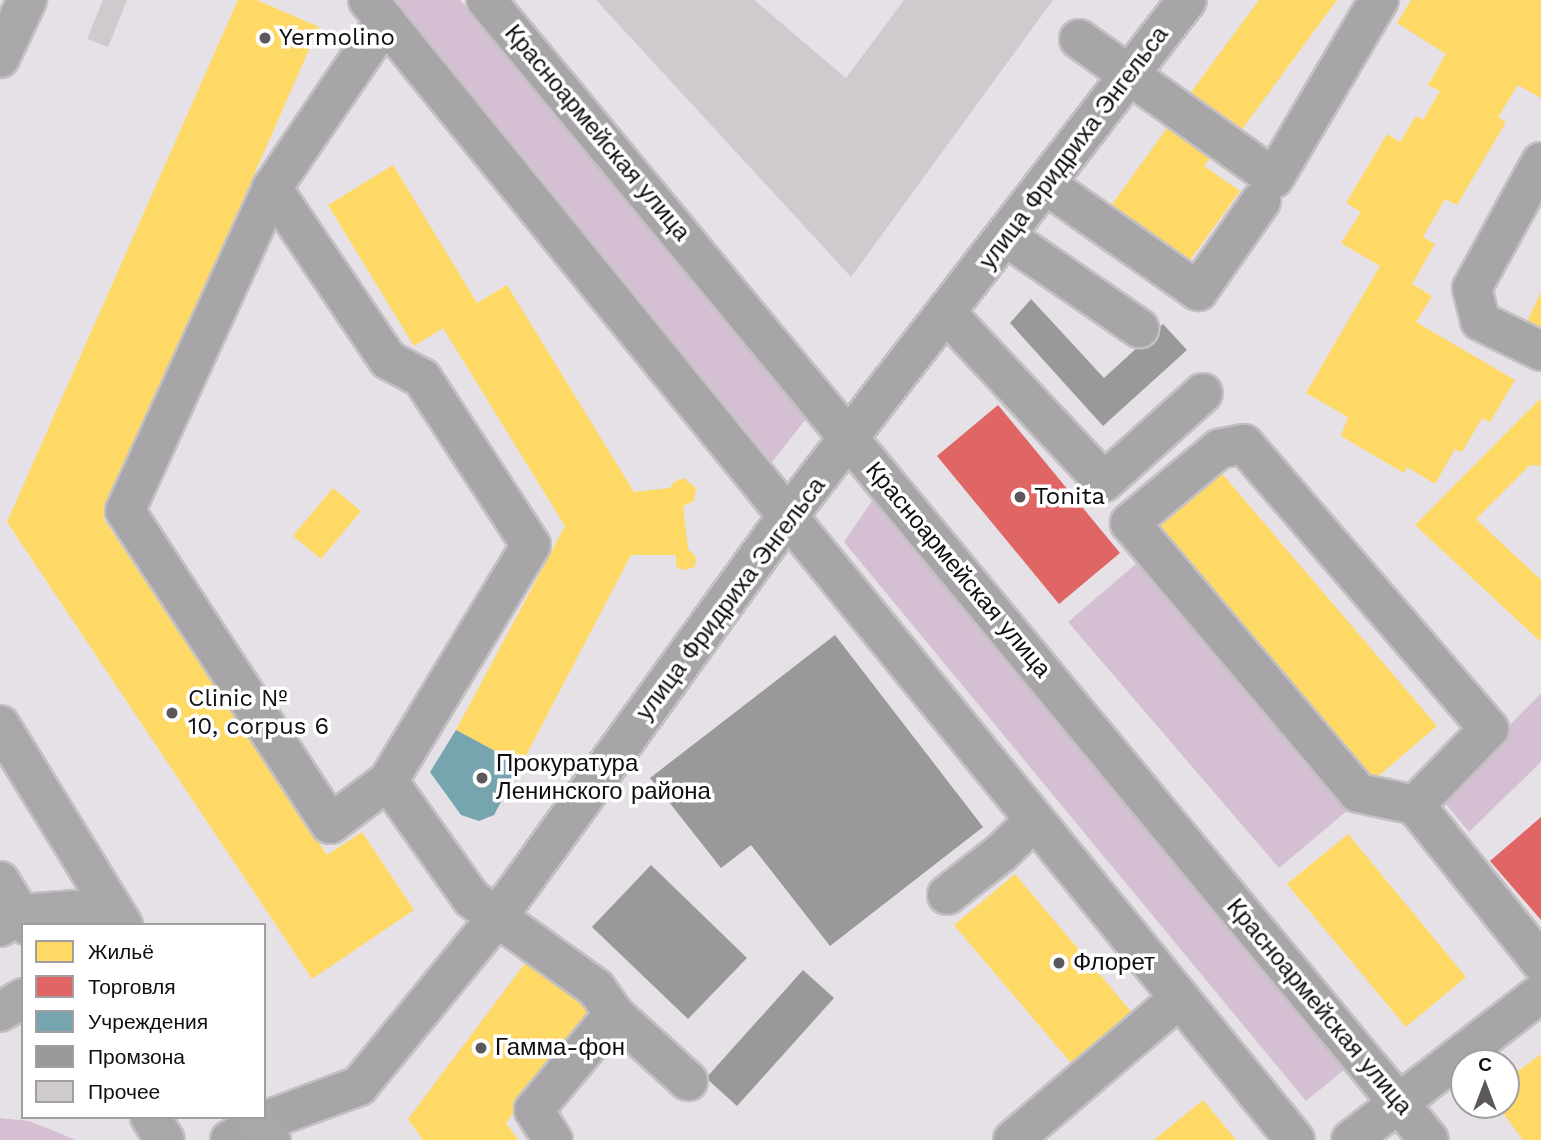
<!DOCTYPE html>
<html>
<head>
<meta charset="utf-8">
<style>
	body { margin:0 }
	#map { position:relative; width:1541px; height:1140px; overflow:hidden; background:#e6e1e6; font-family:"Work Sans",sans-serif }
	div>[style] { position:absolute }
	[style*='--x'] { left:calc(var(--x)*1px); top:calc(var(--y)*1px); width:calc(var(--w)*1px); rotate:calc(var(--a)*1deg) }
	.green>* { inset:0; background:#d5bfd3 }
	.homes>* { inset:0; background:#ffd966 }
	.shops>* { inset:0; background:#e06666 }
	.public>* { inset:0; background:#76a5af }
	.industry>* { inset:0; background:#999 }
	.building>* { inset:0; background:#cfcace }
	.roads { filter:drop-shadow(2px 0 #c3c0c3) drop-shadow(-2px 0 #c3c0c3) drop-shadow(0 2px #c3c0c3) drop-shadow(0 -2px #c3c0c3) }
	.minor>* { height:38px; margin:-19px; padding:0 19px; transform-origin:19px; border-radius:19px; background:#a7a5a7 }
	.major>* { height:38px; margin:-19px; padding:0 19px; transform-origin:19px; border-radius:19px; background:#aaa7aa }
	.dots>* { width:19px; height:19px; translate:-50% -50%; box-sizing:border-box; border:4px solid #fff; border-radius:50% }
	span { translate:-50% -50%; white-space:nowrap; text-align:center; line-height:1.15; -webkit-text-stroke:7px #fff; paint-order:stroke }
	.poi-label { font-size:24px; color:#110d10 }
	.left { translate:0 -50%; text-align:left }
	.street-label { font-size:24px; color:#110d10 }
	.legend { position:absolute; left:21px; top:923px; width:245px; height:196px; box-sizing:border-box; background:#fff; border:2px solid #a09e9f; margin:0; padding:9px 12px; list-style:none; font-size:21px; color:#110d10 }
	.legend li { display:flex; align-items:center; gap:14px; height:35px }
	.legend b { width:35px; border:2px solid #a09e9f }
	.north { position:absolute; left:1450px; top:1049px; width:70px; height:70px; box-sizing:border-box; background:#fff; border:2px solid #a09e9f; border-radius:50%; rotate:0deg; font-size:19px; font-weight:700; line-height:28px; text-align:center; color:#110d10 }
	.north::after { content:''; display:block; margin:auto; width:24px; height:32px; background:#5c575b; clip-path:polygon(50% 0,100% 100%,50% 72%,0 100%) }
</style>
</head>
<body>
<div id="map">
	<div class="green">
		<div style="clip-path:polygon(396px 0,460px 0,810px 414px,772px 462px)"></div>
		<div style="clip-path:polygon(874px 498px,1345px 1069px,1306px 1101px,844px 542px)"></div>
		<div style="clip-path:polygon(1144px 557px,1355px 804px,1279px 868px,1068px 622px)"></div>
		<div style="clip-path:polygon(1541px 693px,1541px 762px,1469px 832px,1440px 797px)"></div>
		<div style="clip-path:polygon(0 1118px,29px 1121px,76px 1140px,0 1140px)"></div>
	</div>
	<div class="homes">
		<div style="clip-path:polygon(238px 0,257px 0,319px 27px,103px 518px,327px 855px,362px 832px,414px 910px,312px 979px,7px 522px)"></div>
		<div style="clip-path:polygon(1259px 0,1337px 0,1237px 136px,1186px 99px)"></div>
		<div style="clip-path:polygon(1411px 0,1541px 0,1541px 98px,1518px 85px,1498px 117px,1506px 122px,1457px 205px,1445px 199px,1423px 237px,1435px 244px,1412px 284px,1432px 296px,1416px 322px,1515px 380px,1490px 422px,1482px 418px,1462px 452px,1455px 449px,1435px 484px,1407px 467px,1404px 473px,1341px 436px,1348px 417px,1306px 393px,1380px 266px,1341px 243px,1361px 212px,1346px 203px,1387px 134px,1400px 142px,1416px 116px,1423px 120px,1440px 91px,1428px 85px,1446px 54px,1397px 23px)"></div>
		<div style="clip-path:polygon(1175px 117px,1218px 148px,1204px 166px,1240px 191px,1183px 270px,1105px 214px)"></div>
		<div style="clip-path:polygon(393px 165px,477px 303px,507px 285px,634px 492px,670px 488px,674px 482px,684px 478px,696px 488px,694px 501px,683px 506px,688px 549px,696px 557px,695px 567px,682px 570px,676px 566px,676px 555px,631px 555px,521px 765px,456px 730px,565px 526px,443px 328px,414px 346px,328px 205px)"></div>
		<div style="clip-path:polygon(1541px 292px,1541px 331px,1526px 324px)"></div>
		<div style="clip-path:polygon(1541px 398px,1541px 466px,1530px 465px,1476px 519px,1541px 580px,1541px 642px,1415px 525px)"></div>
		<div style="clip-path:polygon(1218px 469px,1437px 726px,1369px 784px,1150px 527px)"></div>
		<div style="clip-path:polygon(333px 488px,361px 511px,321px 559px,293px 536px)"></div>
		<div style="clip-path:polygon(1348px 834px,1466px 977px,1406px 1027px,1287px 884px)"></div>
		<div style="clip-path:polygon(1015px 874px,1134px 1015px,1077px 1070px,954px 925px)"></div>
		<div style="clip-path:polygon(526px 962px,591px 1011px,506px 1123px,518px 1140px,423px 1140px,408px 1119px)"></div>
		<div style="clip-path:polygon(1541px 1054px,1541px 1140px,1523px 1140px,1497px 1105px,1506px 1105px,1506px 1080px)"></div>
		<div style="clip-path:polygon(1203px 1100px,1236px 1140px,1154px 1140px)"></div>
	</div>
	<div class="shops">
		<div style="clip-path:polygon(998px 405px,1120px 553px,1059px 604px,937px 456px)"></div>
		<div style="clip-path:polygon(1541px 817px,1541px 920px,1490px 861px)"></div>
	</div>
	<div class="public">
		<div style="clip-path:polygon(456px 730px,521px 765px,494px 815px,479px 821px,461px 815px,430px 772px)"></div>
	</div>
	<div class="industry">
		<div style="clip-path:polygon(1031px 299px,1104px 378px,1163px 324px,1187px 350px,1103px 426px,1010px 323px)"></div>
		<div style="clip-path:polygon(835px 635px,983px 827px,830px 946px,751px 845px,721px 868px,650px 778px)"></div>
		<div style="clip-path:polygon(651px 865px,747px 958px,688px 1019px,592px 927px)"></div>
		<div style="clip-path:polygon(803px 970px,834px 998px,737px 1106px,706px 1078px)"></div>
	</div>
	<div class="building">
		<div style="clip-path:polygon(103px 0,127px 0,108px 47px,87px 39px)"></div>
		<div style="clip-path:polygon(596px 0,754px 0,846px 78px,904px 0,1053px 0,851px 277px)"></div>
	</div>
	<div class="roads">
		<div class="minor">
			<div style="--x:368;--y:0;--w:1469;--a:50.88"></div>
			<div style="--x:486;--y:0;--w:1479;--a:50.4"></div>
			<div style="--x:1079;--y:39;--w:239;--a:35.5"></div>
			<div style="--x:1274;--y:178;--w:207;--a:-59.5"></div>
			<div style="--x:1541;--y:162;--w:144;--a:118.7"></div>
			<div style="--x:1472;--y:288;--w:34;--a:76"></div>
			<div style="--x:1480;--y:321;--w:68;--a:26.2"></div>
			<div style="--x:1045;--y:184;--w:187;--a:35"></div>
			<div style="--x:1198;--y:291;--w:110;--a:-55"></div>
			<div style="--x:272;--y:188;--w:207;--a:56"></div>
			<div style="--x:388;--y:360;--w:38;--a:28"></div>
			<div style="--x:422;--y:378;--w:199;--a:56.9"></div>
			<div style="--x:531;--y:545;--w:276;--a:121.2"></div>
			<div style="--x:388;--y:781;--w:72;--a:143.4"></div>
			<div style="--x:330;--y:824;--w:374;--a:-123.2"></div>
			<div style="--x:125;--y:511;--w:355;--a:-65.5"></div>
			<div style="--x:272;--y:188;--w:202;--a:-55.9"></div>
			<div style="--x:1005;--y:236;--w:163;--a:34.5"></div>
			<div style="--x:947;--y:314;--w:230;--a:46.9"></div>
			<div style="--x:1104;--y:482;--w:133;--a:-42"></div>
			<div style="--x:388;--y:781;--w:145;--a:54.6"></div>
			<div style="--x:472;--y:899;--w:153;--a:35.7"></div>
			<div style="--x:596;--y:988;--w:32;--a:55"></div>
			<div style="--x:614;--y:1014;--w:125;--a:129.8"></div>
			<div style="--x:534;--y:1110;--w:36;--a:58"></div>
			<div style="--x:1415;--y:805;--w:106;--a:-45.8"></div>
			<div style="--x:1489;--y:729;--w:376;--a:-130.7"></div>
			<div style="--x:1244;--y:444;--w:25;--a:169"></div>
			<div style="--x:1219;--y:449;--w:116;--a:140.3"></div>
			<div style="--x:1130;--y:523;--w:353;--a:49.8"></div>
			<div style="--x:1358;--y:793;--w:58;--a:11.9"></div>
			<div style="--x:1415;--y:805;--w:201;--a:51.3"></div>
			<div style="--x:947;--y:895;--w:68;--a:-37.9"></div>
			<div style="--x:1001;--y:853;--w:47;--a:-44.1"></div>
			<div style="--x:614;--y:1014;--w:100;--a:42.2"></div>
			<div style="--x:230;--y:1140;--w:34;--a:-30"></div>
			<div style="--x:259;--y:1123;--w:107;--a:-20.3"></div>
			<div style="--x:359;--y:1086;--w:220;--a:-50.7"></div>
			<div style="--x:498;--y:916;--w:494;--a:-54.1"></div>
			<div style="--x:788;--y:516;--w:652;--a:-52.29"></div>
			<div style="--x:1013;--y:1140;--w:219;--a:-40.4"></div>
			<div style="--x:1351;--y:1140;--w:240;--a:-37.7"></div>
		</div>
		<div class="major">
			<div style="--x:0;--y:58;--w:64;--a:-65"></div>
			<div style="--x:0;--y:725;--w:235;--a:58.4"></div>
			<div style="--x:0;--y:881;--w:52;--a:58.5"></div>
			<div style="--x:0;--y:927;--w:25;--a:-32"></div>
			<div style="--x:21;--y:914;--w:90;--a:-4.4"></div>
			<div style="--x:0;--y:1012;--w:27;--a:-31"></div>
			<div style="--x:150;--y:1117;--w:27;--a:57"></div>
			<div style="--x:255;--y:1117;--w:28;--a:55"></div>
		</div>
	</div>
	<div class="dots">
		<div style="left:265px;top:38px;background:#5c575b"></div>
		<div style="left:1020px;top:497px;background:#5c575b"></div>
		<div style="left:172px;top:713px;background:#5c575b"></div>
		<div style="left:482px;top:778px;background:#5c575b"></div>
		<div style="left:1059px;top:963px;background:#5c575b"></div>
		<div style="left:481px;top:1048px;background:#5c575b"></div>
	</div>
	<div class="poi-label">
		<span class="left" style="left:279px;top:38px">Yermolino</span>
		<span class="left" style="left:1034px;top:497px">Tonita</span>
		<span class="left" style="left:188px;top:713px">Clinic №<br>10, corpus 6</span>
		<span class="left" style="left:496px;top:778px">Прокуратура<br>Ленинского района</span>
		<span class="left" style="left:1073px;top:963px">Флорет</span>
		<span class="left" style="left:495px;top:1048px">Гамма-фон</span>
	</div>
	<div class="street-label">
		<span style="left:597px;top:133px;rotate:50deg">Красноармейская улица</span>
		<span style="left:1074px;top:148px;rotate:-53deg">улица Фридриха Энгельса</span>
		<span style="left:958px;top:570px;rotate:50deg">Красноармейская улица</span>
		<span style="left:731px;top:599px;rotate:-53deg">улица Фридриха Энгельса</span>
		<span style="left:1319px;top:1007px;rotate:50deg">Красноармейская улица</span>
	</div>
	<ul class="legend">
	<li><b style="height:19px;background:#ffd966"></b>Жильё</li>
	<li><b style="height:19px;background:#e06666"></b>Торговля</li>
	<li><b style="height:19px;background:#76a5af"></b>Учреждения</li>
	<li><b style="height:19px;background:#999"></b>Промзона</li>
	<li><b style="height:19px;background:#cfcace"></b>Прочее</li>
	</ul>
	<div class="north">С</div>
</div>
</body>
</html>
